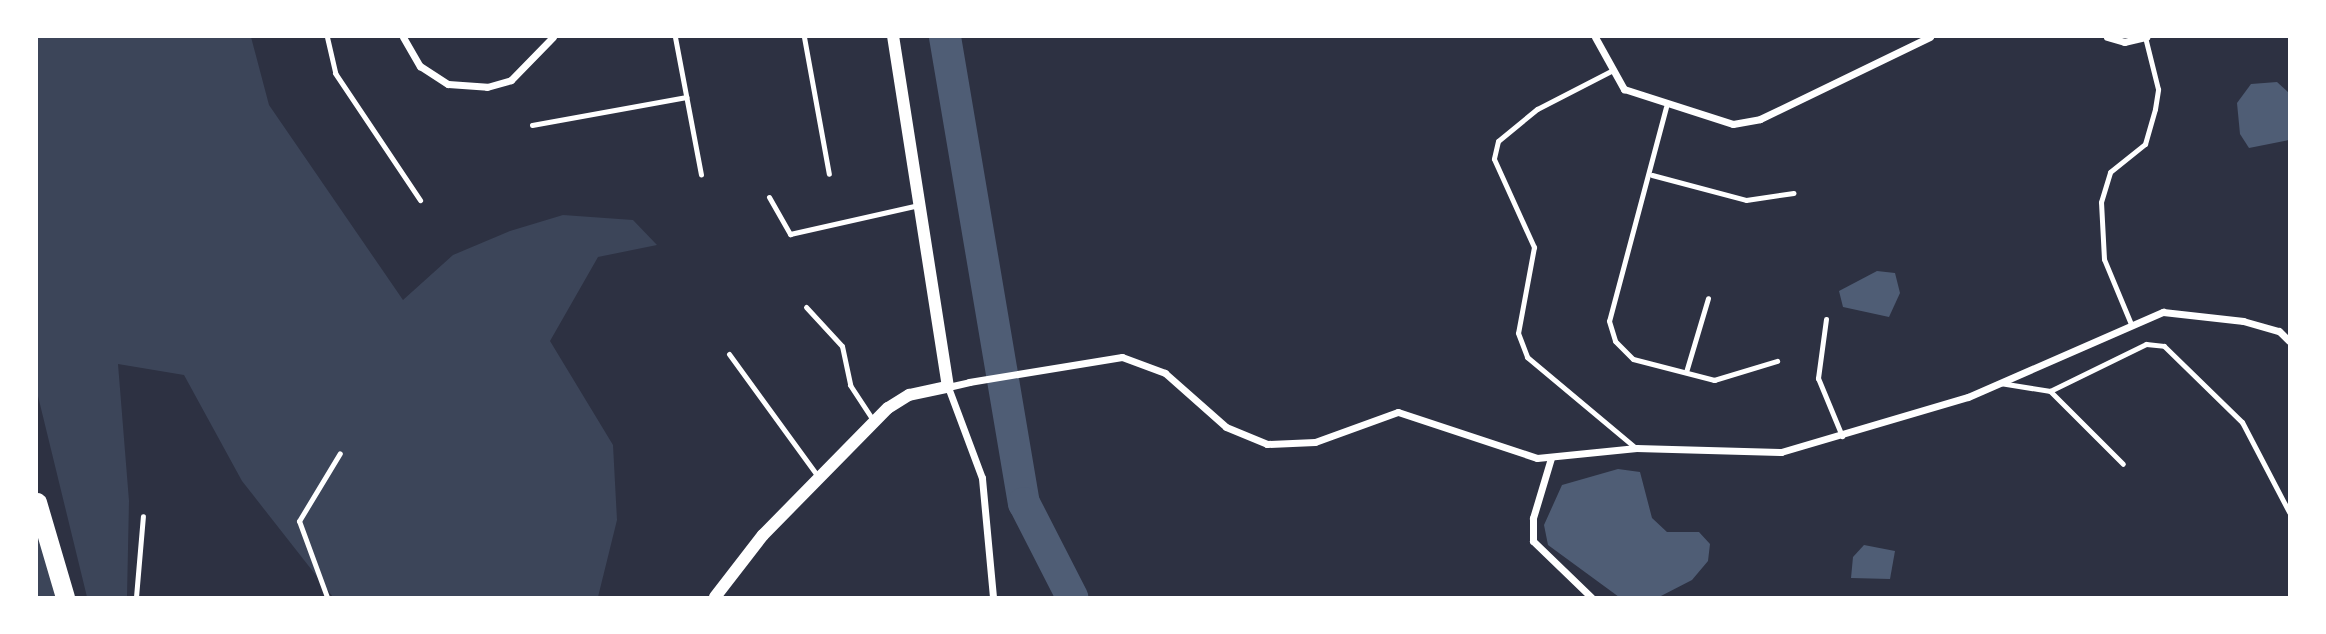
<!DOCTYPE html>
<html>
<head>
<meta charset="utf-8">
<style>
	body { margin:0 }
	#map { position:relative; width:2326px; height:634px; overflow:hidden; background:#2d3142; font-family:"Public Sans",sans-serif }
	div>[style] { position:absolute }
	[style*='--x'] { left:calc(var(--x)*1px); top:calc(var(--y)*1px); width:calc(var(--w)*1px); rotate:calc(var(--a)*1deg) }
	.green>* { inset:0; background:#3c4559 }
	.water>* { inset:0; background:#4f5d75 }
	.river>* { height:32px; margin:-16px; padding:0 16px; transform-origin:16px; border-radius:16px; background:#4f5d75 }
	.service>* { height:5px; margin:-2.5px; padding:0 2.5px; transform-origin:2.5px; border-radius:2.5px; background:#fff }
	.minor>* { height:7px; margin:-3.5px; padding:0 3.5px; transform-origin:3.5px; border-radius:3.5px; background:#fff }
	.tertiary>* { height:12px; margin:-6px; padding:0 6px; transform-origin:6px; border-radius:6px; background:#fff }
	.motorway>* { height:19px; margin:-9.5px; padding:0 9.5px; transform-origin:9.5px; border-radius:9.5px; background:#fff }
	span { translate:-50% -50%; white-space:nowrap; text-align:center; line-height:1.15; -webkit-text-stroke:5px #fff; paint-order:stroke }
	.frame { position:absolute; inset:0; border:38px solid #fff; pointer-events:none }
</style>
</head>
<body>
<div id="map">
	<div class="green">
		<div style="clip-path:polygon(37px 37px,251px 37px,269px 105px,403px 300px,453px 255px,510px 231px,563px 215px,633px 220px,657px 245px,598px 257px,550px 341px,613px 445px,617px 520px,598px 597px,333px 597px,242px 481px,184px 375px,118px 364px,129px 501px,127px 597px,87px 597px,37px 392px)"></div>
		<div style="clip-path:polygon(37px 523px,55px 597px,37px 597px)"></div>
	</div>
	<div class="water">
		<div style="clip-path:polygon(2277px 82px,2289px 93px,2289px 140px,2249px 148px,2240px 134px,2237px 103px,2251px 84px)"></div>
		<div style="clip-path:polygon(1877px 271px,1895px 273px,1900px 293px,1889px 317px,1843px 307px,1839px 291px)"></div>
		<div style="clip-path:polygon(1618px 469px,1640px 472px,1652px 518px,1667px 532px,1699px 532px,1710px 544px,1708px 561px,1692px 580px,1659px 597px,1619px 597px,1548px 545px,1544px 525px,1562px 485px)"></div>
		<div style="clip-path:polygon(1864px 545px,1895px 551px,1890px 579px,1851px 578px,1853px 557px)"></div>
	</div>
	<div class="river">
		<div style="--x:945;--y:37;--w:473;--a:80.4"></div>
		<div style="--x:1024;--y:503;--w:106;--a:62.9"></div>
	</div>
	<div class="service">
		<div style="--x:327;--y:37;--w:37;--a:77"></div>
		<div style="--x:335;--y:73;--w:153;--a:56.2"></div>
		<div style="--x:675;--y:37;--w:140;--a:79.3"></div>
		<div style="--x:804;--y:37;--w:139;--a:79.7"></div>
		<div style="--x:1611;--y:71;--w:83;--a:152.8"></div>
		<div style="--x:1537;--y:109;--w:50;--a:140.6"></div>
		<div style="--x:1498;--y:141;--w:18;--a:103"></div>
		<div style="--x:1494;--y:159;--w:97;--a:65.6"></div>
		<div style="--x:1534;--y:247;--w:87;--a:100.5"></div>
		<div style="--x:1518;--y:333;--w:26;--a:69"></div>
		<div style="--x:1527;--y:357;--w:142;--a:39.9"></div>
		<div style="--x:1666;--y:107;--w:221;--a:104.9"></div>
		<div style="--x:1609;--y:321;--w:21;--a:73"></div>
		<div style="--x:1615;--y:341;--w:25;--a:45"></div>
		<div style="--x:1633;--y:359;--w:84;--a:14.5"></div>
		<div style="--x:1714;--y:380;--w:66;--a:-16.8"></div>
		<div style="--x:532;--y:125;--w:157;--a:-10.3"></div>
		<div style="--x:1652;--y:175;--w:97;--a:14.9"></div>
		<div style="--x:1746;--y:200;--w:48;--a:-8.5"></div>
		<div style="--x:769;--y:197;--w:43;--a:60.4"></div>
		<div style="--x:790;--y:234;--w:132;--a:-12.7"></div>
		<div style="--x:806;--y:307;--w:53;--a:47.3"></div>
		<div style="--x:842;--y:346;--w:40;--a:78"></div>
		<div style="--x:850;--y:385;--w:42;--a:56.7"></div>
		<div style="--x:1826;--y:319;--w:60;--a:97.7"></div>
		<div style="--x:1818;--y:378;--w:63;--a:67.5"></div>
		<div style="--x:2131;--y:324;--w:70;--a:-112.6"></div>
		<div style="--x:2104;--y:259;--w:57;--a:-93"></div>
		<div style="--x:2101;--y:202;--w:31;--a:-73"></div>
		<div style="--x:2110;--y:172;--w:45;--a:-38.7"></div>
		<div style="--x:2145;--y:144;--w:36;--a:-74"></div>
		<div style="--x:2155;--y:109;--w:20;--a:-81"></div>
		<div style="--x:2158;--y:89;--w:54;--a:-104"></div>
		<div style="--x:729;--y:354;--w:153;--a:54"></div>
		<div style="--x:1686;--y:372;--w:77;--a:-73.4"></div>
		<div style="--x:2000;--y:383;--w:51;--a:9.1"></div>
		<div style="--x:2050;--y:391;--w:103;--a:45"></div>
		<div style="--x:2050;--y:391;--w:107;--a:-26.1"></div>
		<div style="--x:2146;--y:344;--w:18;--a:6"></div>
		<div style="--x:2164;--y:346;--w:109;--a:44.3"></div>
		<div style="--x:2242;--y:422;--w:102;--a:62.4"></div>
		<div style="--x:136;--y:597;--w:81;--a:-85.1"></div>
		<div style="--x:327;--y:597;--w:81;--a:-110.2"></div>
		<div style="--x:299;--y:521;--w:79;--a:-58.9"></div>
	</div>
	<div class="minor">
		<div style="--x:403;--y:37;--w:34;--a:60"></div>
		<div style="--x:420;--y:66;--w:33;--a:33"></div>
		<div style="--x:448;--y:84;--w:39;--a:4"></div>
		<div style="--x:487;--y:87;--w:25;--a:-16"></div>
		<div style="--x:511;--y:80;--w:60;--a:-45.7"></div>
		<div style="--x:1595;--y:37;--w:60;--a:60.9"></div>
		<div style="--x:1624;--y:89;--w:114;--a:17.8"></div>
		<div style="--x:1733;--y:124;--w:27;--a:-10"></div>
		<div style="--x:1760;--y:119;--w:189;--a:-25.8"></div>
		<div style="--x:2107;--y:37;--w:18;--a:16"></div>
		<div style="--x:2124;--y:42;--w:23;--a:-13"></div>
		<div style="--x:1551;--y:458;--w:63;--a:106.7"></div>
		<div style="--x:1533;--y:518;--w:23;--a:90"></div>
		<div style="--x:1533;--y:541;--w:81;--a:44"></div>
		<div style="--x:993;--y:597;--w:120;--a:-95.3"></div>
		<div style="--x:982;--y:478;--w:97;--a:-110.5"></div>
		<div style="--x:948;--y:387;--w:22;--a:-13"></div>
		<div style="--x:969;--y:382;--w:155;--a:-9.3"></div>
		<div style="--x:1122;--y:357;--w:46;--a:20.4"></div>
		<div style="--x:1165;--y:373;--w:81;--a:41.5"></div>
		<div style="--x:1226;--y:427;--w:44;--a:22.5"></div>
		<div style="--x:1267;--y:444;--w:48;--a:-2.4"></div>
		<div style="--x:1315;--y:442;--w:88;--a:-19.9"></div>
		<div style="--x:1398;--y:412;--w:146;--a:18.3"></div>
		<div style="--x:1537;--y:458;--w:100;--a:-5.8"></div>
		<div style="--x:1636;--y:448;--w:145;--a:1.6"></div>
		<div style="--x:1781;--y:452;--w:195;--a:-16.4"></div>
		<div style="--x:1968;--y:397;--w:213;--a:-23.6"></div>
		<div style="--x:2163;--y:312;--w:81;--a:6.4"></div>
		<div style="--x:2243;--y:321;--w:37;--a:16"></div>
		<div style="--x:2279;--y:331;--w:14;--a:45"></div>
	</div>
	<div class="tertiary">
		<div style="--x:715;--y:597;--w:78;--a:-52.3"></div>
		<div style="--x:763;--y:535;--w:178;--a:-45.5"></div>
		<div style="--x:888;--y:408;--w:25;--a:-32"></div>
		<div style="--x:909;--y:395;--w:40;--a:-12"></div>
		<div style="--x:948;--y:387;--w:354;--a:-98.9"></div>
	</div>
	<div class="motorway">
		<div style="--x:37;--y:502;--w:99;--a:73.6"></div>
	</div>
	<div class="frame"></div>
</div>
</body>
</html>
